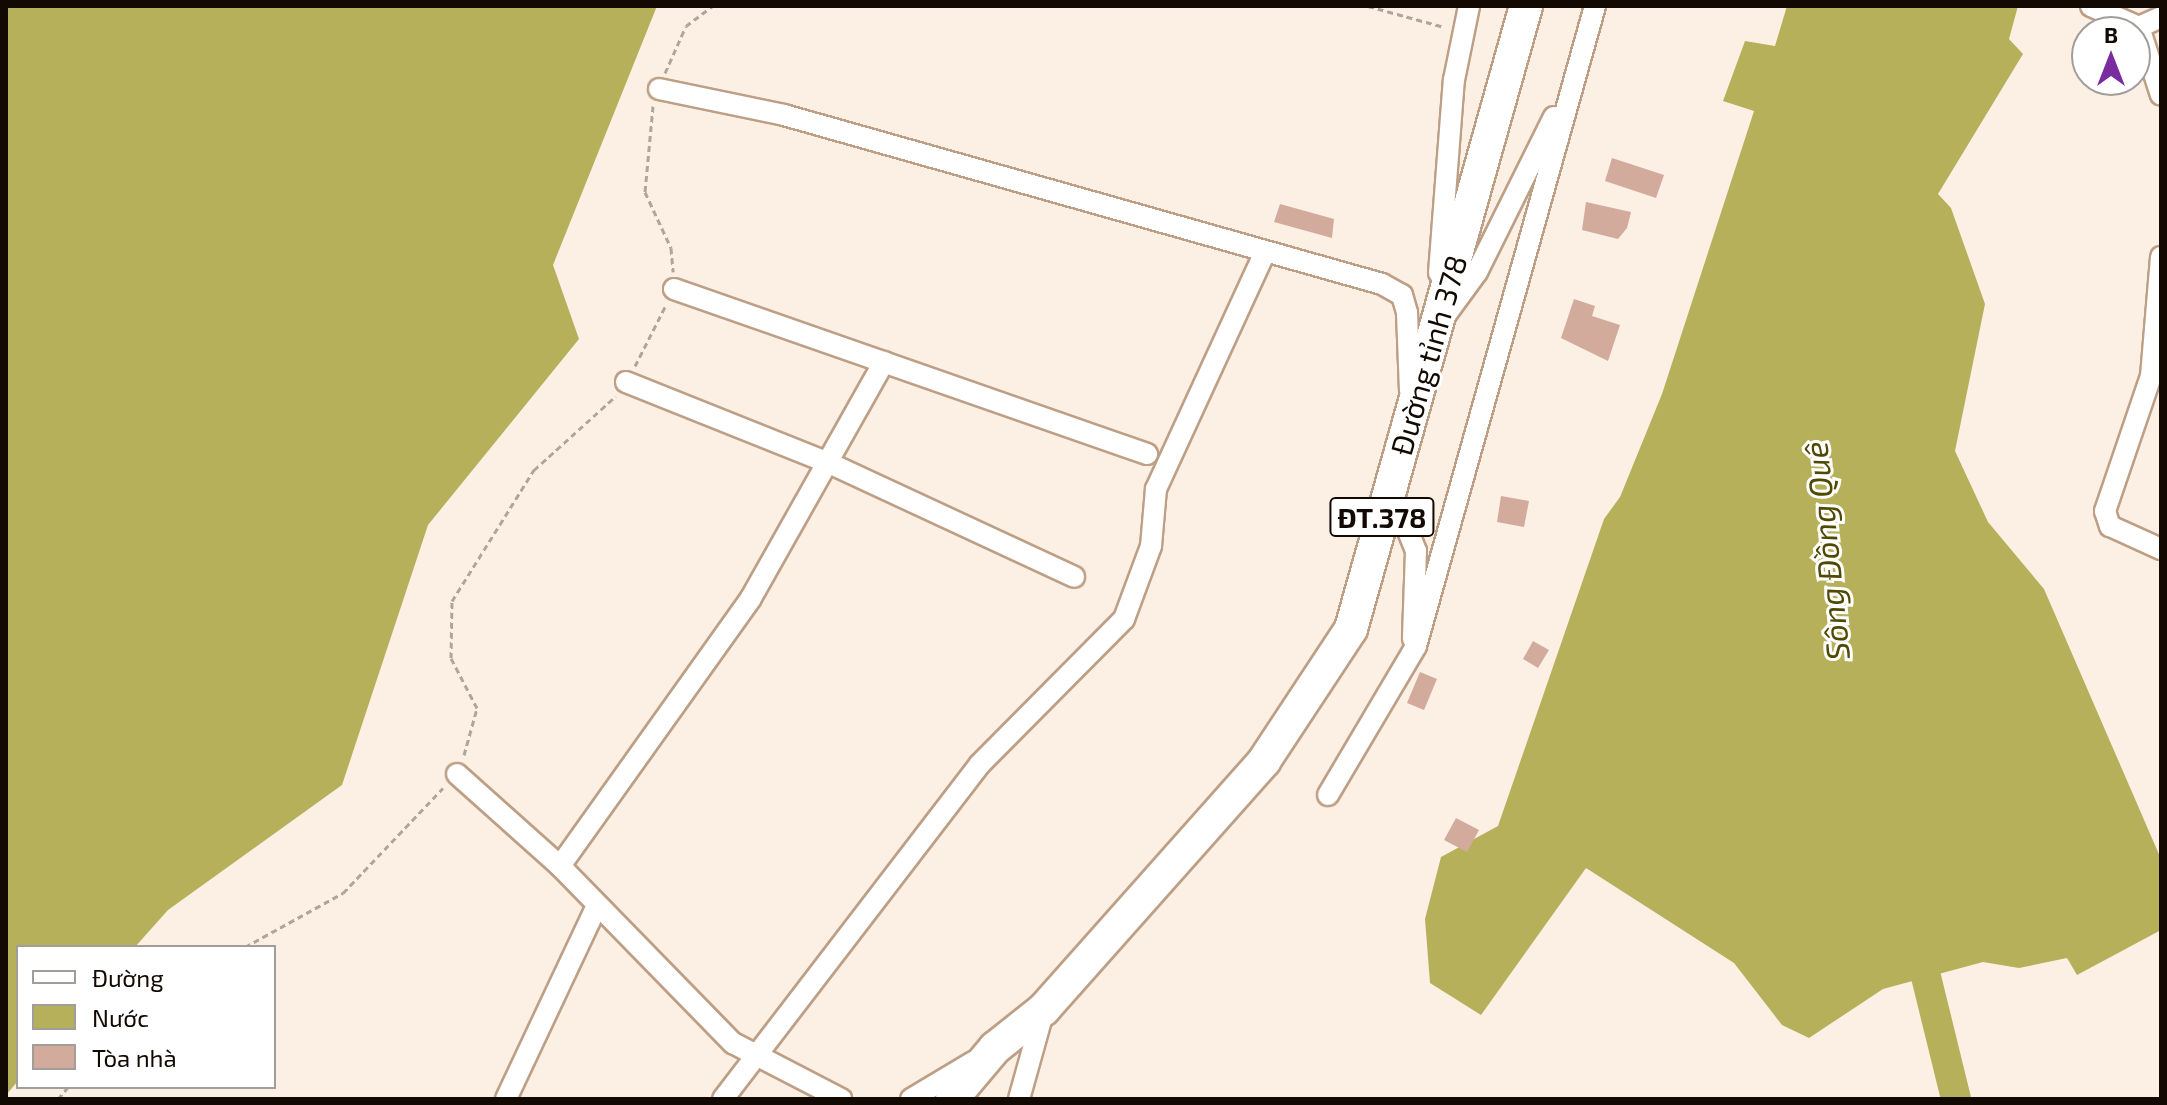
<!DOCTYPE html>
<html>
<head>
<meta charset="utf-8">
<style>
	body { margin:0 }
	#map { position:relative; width:2167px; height:1105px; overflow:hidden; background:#fcefe4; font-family:"Exo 2",sans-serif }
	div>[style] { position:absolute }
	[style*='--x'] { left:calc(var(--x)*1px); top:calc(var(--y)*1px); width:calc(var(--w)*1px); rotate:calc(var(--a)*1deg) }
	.water>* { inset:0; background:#b7b05b }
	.river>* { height:30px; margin:-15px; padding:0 15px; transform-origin:15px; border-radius:15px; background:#b7b05b }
	.building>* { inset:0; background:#d2ab9d }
	.path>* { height:3px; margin-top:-1.5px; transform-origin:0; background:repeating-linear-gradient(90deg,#b1a59b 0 6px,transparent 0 10px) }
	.roads { filter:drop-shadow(2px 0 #bd9f86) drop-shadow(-2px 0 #bd9f86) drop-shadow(0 2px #bd9f86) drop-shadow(0 -2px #bd9f86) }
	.minor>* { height:20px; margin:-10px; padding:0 10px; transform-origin:10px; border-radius:10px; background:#fff }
	.primary>* { height:32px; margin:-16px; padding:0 16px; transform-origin:16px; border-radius:16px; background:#fff }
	span { translate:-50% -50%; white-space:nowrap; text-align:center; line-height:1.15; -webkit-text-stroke:6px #fff; paint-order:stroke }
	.shield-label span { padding:2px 6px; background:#fff; border:2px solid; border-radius:6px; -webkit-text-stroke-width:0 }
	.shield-label { font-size:28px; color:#130903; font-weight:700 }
	.street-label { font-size:30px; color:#130903 }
	.water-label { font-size:32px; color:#4f4903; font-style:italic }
	.frame { position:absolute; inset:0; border:8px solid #130903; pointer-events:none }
	.legend { position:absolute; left:16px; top:945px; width:260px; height:144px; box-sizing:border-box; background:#fff; border:2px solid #a19d9a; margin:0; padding:10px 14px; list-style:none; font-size:24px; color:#130903 }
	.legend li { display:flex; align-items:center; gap:16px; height:40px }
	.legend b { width:40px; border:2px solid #a19d9a }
	.north { position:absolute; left:2071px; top:16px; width:80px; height:80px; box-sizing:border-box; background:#fff; border:2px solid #a19d9a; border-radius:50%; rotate:0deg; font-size:22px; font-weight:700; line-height:32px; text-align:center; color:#130903 }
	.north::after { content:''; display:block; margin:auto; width:28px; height:36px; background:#792c9e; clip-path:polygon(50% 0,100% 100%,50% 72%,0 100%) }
</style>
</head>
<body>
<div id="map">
	<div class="water">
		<div style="clip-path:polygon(6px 6px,657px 6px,553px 265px,579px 339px,428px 525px,342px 785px,168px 910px,135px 947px,18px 947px,18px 1081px,6px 1095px)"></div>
		<div style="clip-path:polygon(1787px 6px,2018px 6px,2009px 39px,2023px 54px,1938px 194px,1951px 208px,1985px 304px,1955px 451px,1988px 522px,2044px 589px,2161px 859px,2161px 930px,2077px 975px,2067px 958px,2019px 968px,1983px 962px,1883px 989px,1809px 1038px,1782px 1025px,1734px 963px,1586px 868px,1481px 1015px,1430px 983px,1425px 919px,1441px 857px,1498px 826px,1604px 519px,1620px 497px,1662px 394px,1754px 111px,1723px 101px,1745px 41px,1775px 46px)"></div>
	</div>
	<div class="river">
		<div style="--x:1917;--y:940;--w:164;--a:76.2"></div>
	</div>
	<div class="building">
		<div style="clip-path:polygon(1612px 158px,1664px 175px,1656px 198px,1605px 181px)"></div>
		<div style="clip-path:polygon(1586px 202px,1631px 212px,1627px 228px,1618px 239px,1582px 230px)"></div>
		<div style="clip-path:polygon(1280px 204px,1334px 219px,1332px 238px,1274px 222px)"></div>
		<div style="clip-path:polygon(1574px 299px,1595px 306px,1592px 316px,1620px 325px,1608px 361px,1561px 338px)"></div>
		<div style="clip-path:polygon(1501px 496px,1529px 501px,1524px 527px,1497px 522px)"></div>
		<div style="clip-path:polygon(1533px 641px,1549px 650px,1538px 668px,1523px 659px)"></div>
		<div style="clip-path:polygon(1420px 672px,1437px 679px,1424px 710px,1407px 703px)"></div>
		<div style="clip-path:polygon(1456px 818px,1479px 830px,1467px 852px,1444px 840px)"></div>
	</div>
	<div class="path">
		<div style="--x:1368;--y:6;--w:79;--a:15.4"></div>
		<div style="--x:665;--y:73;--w:51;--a:-65.9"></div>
		<div style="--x:686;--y:26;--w:34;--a:-37"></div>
		<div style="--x:653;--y:106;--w:86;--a:95.3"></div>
		<div style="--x:645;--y:192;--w:62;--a:65.1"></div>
		<div style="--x:671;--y:248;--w:24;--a:85"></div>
		<div style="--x:635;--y:366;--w:68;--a:-63.1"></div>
		<div style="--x:464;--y:755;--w:49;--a:-74.5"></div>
		<div style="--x:477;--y:708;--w:56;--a:-117.5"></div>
		<div style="--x:451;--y:658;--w:57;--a:-89"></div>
		<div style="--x:452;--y:601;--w:155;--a:-58"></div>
		<div style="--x:534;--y:470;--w:110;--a:-42.1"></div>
		<div style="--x:245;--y:947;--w:112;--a:-28.9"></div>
		<div style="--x:343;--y:893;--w:145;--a:-46.4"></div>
		<div style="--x:58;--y:1099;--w:16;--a:-50"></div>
	</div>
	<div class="roads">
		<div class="minor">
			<div style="--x:2091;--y:6;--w:52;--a:23.6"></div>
			<div style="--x:2139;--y:27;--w:24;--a:-24"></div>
			<div style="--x:2139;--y:27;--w:71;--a:72.1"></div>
			<div style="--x:659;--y:89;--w:128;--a:11.7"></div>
			<div style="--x:784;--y:115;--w:621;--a:15.78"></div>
			<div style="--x:1382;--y:284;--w:23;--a:29"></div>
			<div style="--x:1402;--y:295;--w:19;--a:74"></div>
			<div style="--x:1407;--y:313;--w:78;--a:87.8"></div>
			<div style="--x:2161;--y:257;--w:119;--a:94.8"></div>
			<div style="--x:2151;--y:376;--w:143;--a:108.8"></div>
			<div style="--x:2105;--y:511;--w:16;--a:72"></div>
			<div style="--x:2110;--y:526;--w:56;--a:24.3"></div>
			<div style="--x:1439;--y:273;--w:194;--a:-85.6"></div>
			<div style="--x:1454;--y:80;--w:76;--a:-78.5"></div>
			<div style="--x:674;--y:289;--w:501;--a:19.23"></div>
			<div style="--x:1447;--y:313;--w:51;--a:-53.8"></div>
			<div style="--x:1477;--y:272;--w:173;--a:-63.6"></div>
			<div style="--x:626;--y:382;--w:221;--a:21.8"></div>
			<div style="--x:831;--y:464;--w:268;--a:24.9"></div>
			<div style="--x:1391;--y:489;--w:67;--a:68"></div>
			<div style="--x:1416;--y:551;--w:88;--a:92"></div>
			<div style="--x:457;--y:774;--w:138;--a:41.8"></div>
			<div style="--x:560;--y:866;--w:248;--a:45.7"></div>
			<div style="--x:733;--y:1043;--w:122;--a:27.4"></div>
			<div style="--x:1328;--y:795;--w:173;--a:-59.4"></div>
			<div style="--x:1416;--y:646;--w:665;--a:-74.37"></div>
			<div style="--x:560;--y:866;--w:329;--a:-54.5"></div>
			<div style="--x:751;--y:598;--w:271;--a:-60.6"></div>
			<div style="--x:506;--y:1099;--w:211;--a:-64.8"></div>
			<div style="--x:723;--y:1099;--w:422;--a:-52.5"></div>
			<div style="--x:980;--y:764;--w:204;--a:-45.2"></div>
			<div style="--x:1124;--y:619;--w:78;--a:-69.7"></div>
			<div style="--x:1151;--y:546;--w:57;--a:-85"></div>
			<div style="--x:1156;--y:489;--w:261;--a:-65.3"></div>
			<div style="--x:911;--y:1099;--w:72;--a:-30.8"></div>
			<div style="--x:1019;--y:1099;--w:89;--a:-74.4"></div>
		</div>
		<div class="primary">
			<div style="--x:952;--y:1099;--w:67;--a:-49.9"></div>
			<div style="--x:995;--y:1048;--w:63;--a:-38.5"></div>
			<div style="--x:1044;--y:1009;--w:332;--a:-48.4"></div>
			<div style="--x:1264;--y:761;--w:158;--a:-56.6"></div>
			<div style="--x:1351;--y:629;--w:647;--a:-74.31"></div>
		</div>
	</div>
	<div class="shield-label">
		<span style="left:1382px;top:517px">ĐT.378</span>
	</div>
	<div class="street-label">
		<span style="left:1428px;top:355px;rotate:-74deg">Đường tỉnh 378</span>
	</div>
	<div class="water-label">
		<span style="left:1826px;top:551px;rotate:-96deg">Sông Đồng Quê</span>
	</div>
	<div class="frame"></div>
	<ul class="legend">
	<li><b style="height:10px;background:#fff"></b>Đường</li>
	<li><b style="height:22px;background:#b7b05b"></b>Nước</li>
	<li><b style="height:22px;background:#d2ab9d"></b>Tòa nhà</li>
	</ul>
	<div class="north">B</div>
</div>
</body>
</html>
